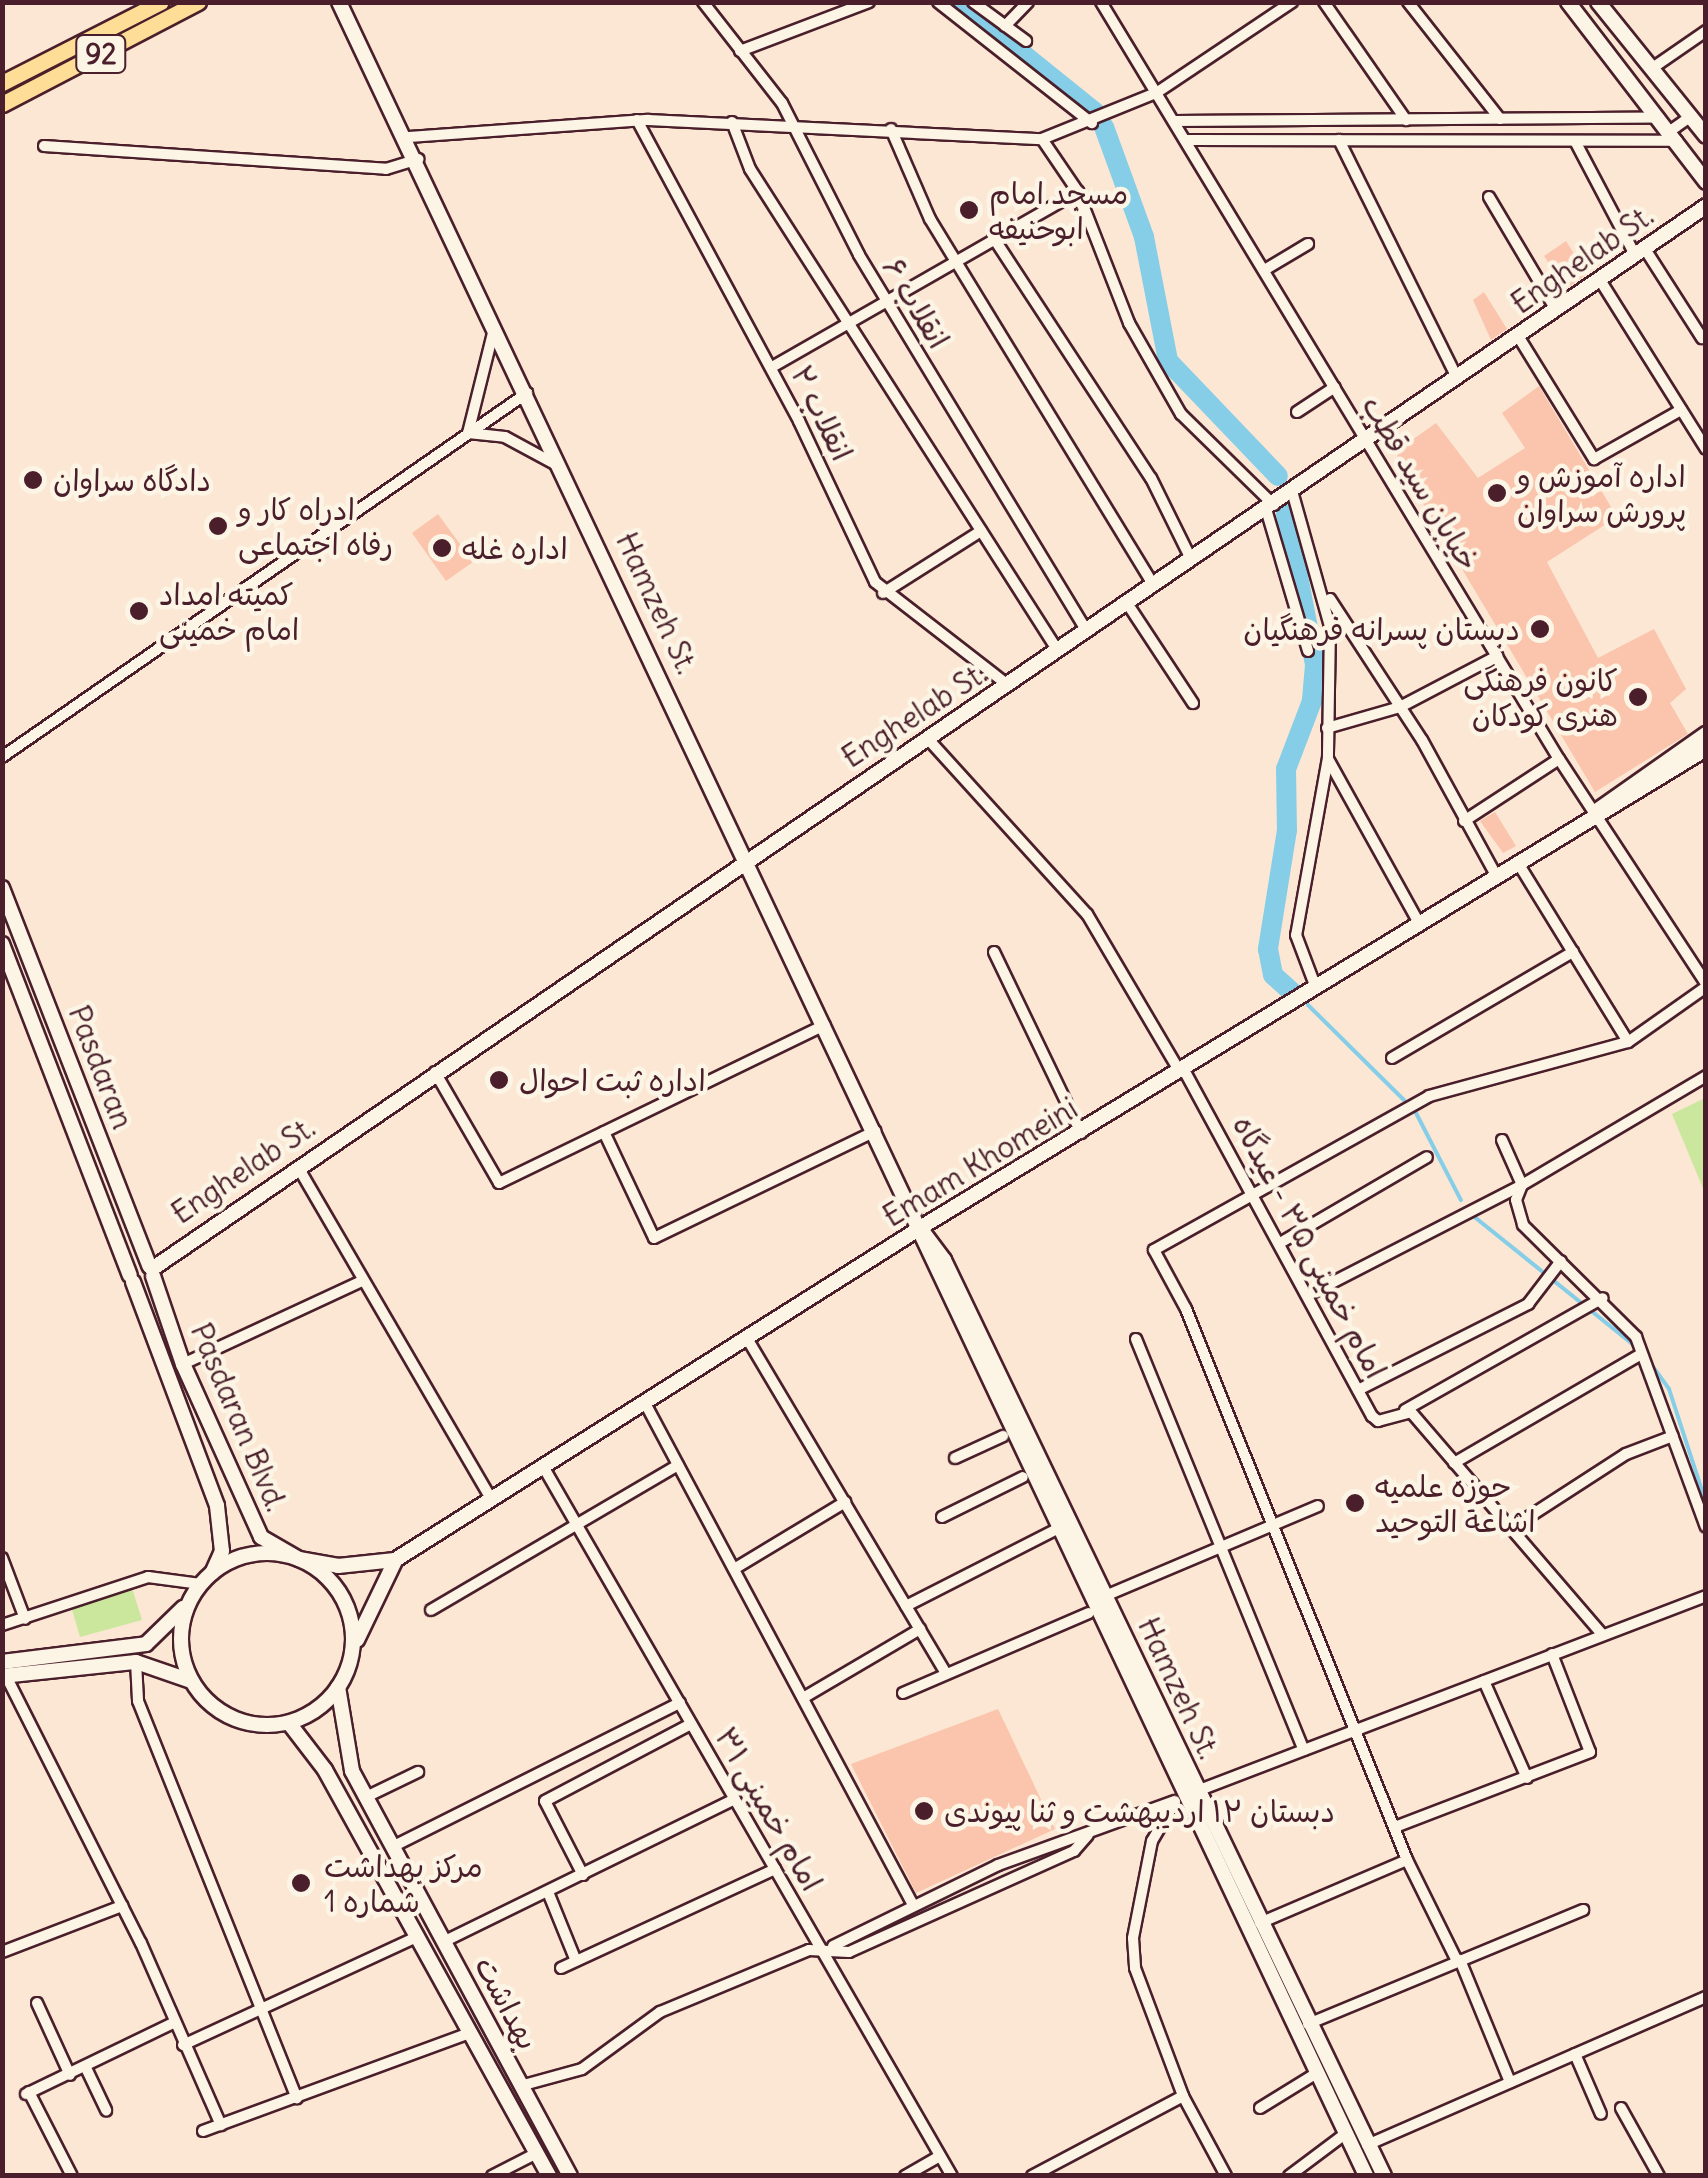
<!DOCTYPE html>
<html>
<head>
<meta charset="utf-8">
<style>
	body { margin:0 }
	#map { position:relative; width:1708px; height:2178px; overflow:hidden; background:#fbe7d4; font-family:Delius,"Playpen Sans Arabic",sans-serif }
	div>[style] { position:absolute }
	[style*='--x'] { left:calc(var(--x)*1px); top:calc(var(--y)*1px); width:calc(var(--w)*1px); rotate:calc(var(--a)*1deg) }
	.green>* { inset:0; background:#cbe79e }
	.stream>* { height:4px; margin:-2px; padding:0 2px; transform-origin:2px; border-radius:2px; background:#86cee7 }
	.river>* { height:20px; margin:-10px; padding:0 10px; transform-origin:10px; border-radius:10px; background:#86cee7 }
	.building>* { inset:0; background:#fac5ac }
	.roads { filter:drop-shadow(2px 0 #4a1f2b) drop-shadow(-2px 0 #4a1f2b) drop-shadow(0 2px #4a1f2b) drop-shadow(0 -2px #4a1f2b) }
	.street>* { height:10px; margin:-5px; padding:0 5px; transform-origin:5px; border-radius:5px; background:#fcf5e5 }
	.secondary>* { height:14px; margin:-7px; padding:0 7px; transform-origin:7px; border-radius:7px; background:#fcf5e5 }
	.secondary>.ring { margin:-7px; padding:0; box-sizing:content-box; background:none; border:14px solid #fcf5e5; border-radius:50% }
	.primary>* { height:15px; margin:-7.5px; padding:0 7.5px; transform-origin:7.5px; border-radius:7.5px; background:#fede96 }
	.dots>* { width:28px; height:28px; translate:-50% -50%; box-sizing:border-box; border:5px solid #fcf5e5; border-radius:50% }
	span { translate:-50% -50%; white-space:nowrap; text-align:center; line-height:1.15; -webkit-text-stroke:9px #fcf5e5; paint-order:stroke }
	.shield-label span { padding:2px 8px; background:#fcf5e5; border:2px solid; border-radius:8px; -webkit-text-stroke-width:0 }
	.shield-label { font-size:28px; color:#4a1f2b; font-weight:700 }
	.poi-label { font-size:30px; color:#4a1f2b }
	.left { translate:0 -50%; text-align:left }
	.right { translate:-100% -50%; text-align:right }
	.street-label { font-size:30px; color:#4a1f2b }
	.frame { position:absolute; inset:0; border:5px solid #4a1f2b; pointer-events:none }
</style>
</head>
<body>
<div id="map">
	<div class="green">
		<div style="clip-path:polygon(1705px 1098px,1705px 1193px,1672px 1114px)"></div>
		<div style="clip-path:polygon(132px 1588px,142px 1620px,80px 1637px,71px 1606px)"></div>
	</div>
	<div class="stream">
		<div style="--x:1308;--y:1005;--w:135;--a:44.7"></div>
		<div style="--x:1416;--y:1113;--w:98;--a:62.7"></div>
		<div style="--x:1472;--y:1215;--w:209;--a:38.8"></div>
		<div style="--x:1651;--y:1364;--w:31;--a:54"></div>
		<div style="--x:1669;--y:1389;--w:120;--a:72"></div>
	</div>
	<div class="river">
		<div style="--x:958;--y:2;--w:176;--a:38.8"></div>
		<div style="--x:1104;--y:127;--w:117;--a:70"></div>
		<div style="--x:1144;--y:237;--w:126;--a:79"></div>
		<div style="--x:1168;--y:361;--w:159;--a:46.3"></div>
		<div style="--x:1286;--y:514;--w:154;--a:79.1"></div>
		<div style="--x:1315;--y:665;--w:36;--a:95"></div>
		<div style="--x:1312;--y:701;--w:73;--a:110.9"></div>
		<div style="--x:1286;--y:769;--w:61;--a:89.1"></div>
		<div style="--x:1287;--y:830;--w:121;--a:99.1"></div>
		<div style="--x:1268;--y:949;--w:26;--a:79"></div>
		<div style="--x:1273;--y:975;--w:25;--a:42"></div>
	</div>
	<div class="building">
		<div style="clip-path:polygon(1566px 241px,1587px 274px,1566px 289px,1544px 256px)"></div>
		<div style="clip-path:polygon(1484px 292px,1507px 329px,1491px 340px,1473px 300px)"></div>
		<div style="clip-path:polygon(1539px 386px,1617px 517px,1547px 562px,1598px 658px,1654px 629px,1686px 689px,1670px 703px,1688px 734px,1595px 792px,1397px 460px,1398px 450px,1436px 423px,1478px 478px,1525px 448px,1502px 413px)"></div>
		<div style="clip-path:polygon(438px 514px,473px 562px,446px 581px,412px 533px)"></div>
		<div style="clip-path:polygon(1495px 812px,1516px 846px,1503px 853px,1480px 821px)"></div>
		<div style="clip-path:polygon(998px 1709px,1055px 1829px,916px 1893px,851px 1764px)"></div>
	</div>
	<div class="roads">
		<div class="street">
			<div style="--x:703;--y:2;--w:128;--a:52"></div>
			<div style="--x:782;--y:103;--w:170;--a:63.1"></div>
			<div style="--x:859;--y:255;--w:438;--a:58.8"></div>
			<div style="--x:938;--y:2;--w:196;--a:38.2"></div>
			<div style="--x:973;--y:2;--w:66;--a:36.3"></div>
			<div style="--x:1101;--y:2;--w:885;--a:58.83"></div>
			<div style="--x:1559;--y:759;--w:269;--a:56.8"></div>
			<div style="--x:1324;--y:2;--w:144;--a:55.2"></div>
			<div style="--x:1408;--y:2;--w:149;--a:51.8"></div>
			<div style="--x:1005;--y:26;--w:33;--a:-46"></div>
			<div style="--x:740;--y:51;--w:138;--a:-20.8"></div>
			<div style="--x:1651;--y:69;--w:67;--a:-34.6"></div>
			<div style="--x:637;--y:120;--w:342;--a:61.7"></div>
			<div style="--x:799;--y:421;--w:178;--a:64.7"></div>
			<div style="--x:875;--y:582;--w:168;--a:37.8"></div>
			<div style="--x:1175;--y:121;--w:484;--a:-0.4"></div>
			<div style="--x:732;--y:122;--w:50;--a:69"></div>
			<div style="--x:750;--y:169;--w:572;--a:57.42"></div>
			<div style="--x:891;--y:129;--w:98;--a:66.6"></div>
			<div style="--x:930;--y:219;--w:429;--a:58.6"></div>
			<div style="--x:1670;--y:131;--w:24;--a:-35"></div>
			<div style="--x:409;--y:137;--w:240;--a:-4.1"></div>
			<div style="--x:648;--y:120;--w:394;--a:2.8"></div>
			<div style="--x:1042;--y:139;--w:123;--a:-22"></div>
			<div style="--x:1156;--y:93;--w:164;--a:-33.8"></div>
			<div style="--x:1042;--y:139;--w:64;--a:55.8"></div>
			<div style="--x:1078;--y:192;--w:141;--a:68.7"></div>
			<div style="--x:1129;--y:323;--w:105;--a:60.3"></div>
			<div style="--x:1181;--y:414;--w:130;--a:44.4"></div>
			<div style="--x:1188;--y:140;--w:489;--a:0.1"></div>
			<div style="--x:1339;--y:140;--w:266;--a:63.6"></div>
			<div style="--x:1575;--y:141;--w:129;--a:62.2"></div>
			<div style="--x:44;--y:146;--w:343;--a:3.8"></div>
			<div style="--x:386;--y:169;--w:34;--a:-17"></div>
			<div style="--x:1489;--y:197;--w:131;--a:59.3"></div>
			<div style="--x:993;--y:237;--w:288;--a:56.8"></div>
			<div style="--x:1151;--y:478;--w:90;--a:63.7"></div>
			<div style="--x:1645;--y:249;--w:106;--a:57.4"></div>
			<div style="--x:1266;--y:269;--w:49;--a:-30.8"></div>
			<div style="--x:1600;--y:280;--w:199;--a:57.9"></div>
			<div style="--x:494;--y:329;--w:107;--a:104"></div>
			<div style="--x:468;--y:433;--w:37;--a:6"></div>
			<div style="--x:505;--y:437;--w:57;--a:28.4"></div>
			<div style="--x:1518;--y:336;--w:145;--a:58.3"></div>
			<div style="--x:1594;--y:459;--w:100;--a:-29.4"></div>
			<div style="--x:772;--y:367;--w:353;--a:-29.8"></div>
			<div style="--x:1297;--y:412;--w:45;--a:-33.3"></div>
			<div style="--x:1292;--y:491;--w:140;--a:74.3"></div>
			<div style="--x:1330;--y:626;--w:132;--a:90.9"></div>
			<div style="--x:1328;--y:758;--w:180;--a:100.2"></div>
			<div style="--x:1296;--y:935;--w:57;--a:69.3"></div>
			<div style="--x:1266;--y:509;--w:148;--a:73.5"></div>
			<div style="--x:883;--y:593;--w:116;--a:-32.3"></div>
			<div style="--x:1330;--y:599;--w:168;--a:56.9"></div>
			<div style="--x:1422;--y:740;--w:156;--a:61.3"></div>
			<div style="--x:1127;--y:603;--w:120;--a:56.6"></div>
			<div style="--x:1327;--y:728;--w:76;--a:-16"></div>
			<div style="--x:1400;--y:707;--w:110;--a:-27.7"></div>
			<div style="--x:929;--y:740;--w:235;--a:47.8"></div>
			<div style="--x:1087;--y:914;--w:183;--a:59.5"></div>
			<div style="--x:2;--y:757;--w:639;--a:-34.73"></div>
			<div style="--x:1328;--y:759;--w:188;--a:61"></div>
			<div style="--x:1464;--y:821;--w:113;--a:-33.1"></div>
			<div style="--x:1518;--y:863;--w:210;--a:58.4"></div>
			<div style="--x:994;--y:952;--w:201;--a:64.3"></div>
			<div style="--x:1392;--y:1058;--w:210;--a:-30.4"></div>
			<div style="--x:1184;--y:1070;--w:394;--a:61.5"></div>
			<div style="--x:1372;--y:1416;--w:8;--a:40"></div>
			<div style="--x:1378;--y:1421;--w:34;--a:-15"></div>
			<div style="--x:1411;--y:1412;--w:294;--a:49.3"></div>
			<div style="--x:435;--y:1072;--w:128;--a:60"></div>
			<div style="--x:499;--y:1183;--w:362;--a:-25.9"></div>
			<div style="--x:604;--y:1132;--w:117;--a:64.7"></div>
			<div style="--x:654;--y:1238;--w:246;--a:-25.8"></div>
			<div style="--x:1502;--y:1140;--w:49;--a:66"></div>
			<div style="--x:1522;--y:1185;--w:16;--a:112"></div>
			<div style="--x:1516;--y:1200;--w:26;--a:74"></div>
			<div style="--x:1523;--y:1225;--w:159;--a:44.7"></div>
			<div style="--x:1636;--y:1337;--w:202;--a:69.8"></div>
			<div style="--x:298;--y:1167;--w:384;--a:59.8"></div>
			<div style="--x:1280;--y:1243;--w:170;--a:-30.3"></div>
			<div style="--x:1308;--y:1295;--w:241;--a:-27.2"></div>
			<div style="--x:1522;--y:1185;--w:214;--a:-30.6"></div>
			<div style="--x:1136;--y:1339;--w:444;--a:67.8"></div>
			<div style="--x:748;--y:1340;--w:387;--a:59.3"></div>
			<div style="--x:183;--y:1364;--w:197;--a:-24.9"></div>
			<div style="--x:1358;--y:1390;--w:191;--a:-26.8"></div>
			<div style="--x:1528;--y:1304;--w:54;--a:-52.5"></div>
			<div style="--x:645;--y:1403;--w:569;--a:61.9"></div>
			<div style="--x:1405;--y:1410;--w:227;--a:-29.5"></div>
			<div style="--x:955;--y:1458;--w:53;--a:-24.6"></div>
			<div style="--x:1454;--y:1463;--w:213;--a:-30.2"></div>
			<div style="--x:544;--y:1468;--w:817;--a:60.05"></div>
			<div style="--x:942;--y:1517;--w:90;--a:-26.3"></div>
			<div style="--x:1510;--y:1529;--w:138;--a:-32.9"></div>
			<div style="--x:1626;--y:1454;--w:50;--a:-21"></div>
			<div style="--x:2;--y:1558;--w:65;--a:69.3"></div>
			<div style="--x:734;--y:1569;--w:130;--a:-31.1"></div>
			<div style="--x:1105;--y:1596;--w:231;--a:-22.9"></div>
			<div style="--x:906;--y:1606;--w:172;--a:-27"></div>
			<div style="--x:431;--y:1610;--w:286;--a:-30.4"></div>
			<div style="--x:2;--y:1625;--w:154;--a:-18.2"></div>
			<div style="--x:148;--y:1577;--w:53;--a:7.5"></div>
			<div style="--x:136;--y:1662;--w:39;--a:87"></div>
			<div style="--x:138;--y:1701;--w:428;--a:68.2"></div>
			<div style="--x:6;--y:1676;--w:299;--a:63.2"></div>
			<div style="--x:141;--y:1943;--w:199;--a:66.3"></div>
			<div style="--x:1484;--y:1681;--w:106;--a:66.1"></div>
			<div style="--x:903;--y:1693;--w:202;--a:-23.3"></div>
			<div style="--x:803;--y:1698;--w:136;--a:-30.5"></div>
			<div style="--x:1197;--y:1791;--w:545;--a:-20.96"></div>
			<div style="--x:366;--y:1797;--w:58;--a:-25.7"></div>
			<div style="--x:1175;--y:1802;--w:45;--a:120.5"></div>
			<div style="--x:1152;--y:1841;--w:99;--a:101.1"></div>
			<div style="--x:1133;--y:1938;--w:30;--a:86"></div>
			<div style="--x:1135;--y:1968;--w:137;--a:69.4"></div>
			<div style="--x:1183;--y:2096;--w:91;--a:61.7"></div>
			<div style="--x:1395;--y:1827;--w:209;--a:-21"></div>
			<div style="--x:1590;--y:1752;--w:105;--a:-111.2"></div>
			<div style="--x:392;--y:1847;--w:322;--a:-26.6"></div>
			<div style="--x:583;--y:1875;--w:83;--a:-117.2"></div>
			<div style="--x:545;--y:1801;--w:165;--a:-27.8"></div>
			<div style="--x:548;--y:1892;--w:74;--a:67.9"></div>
			<div style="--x:1260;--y:1923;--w:160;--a:-23.2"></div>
			<div style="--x:443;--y:1942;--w:325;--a:-26.1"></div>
			<div style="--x:833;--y:1946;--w:184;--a:-26.1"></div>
			<div style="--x:998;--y:1865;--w:188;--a:-19.9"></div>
			<div style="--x:2;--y:1952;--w:129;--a:-21"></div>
			<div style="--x:1460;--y:1960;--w:132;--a:67.7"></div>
			<div style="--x:1457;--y:1961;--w:113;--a:-116.3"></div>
			<div style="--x:1407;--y:1860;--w:594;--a:-111.86"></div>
			<div style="--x:1186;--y:1309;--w:67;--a:-118.5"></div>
			<div style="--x:1154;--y:1250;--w:315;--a:-29.2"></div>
			<div style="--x:1429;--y:1096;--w:206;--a:-15.2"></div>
			<div style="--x:1628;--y:1042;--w:95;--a:-35.2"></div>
			<div style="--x:561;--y:1968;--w:236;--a:-24.8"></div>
			<div style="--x:37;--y:2003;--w:79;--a:65.4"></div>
			<div style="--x:1308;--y:2024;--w:298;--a:-22.5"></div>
			<div style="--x:183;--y:2045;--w:255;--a:-24.8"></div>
			<div style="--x:1575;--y:2054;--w:65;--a:66.6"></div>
			<div style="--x:86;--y:2068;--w:47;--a:64.5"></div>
			<div style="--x:520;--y:2086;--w:64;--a:-15.3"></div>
			<div style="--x:582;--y:2069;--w:97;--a:-36.2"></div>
			<div style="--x:660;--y:2012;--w:161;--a:-22.6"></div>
			<div style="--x:809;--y:1950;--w:40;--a:2.9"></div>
			<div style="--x:849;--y:1952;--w:247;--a:-24.2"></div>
			<div style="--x:1074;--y:1851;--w:21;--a:-49"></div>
			<div style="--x:29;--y:2092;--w:94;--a:62.9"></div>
			<div style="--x:26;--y:2094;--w:163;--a:-25.8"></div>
			<div style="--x:1260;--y:2108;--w:61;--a:-31.6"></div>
			<div style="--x:1621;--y:2108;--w:78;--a:60.8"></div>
			<div style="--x:203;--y:2131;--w:284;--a:-20.2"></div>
			<div style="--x:1367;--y:2145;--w:370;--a:-23.6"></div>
			<div style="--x:492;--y:2176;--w:51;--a:-27.1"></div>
			<div style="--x:905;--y:2176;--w:40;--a:-29.7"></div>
			<div style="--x:1032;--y:2176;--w:171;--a:-27.9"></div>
			<div style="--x:1289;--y:2176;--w:70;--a:-36.9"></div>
		</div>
		<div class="secondary">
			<div style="--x:339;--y:2;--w:2404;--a:64.71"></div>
			<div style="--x:1568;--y:2;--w:227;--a:52.5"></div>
			<div style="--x:1598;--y:2;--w:172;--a:51.1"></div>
			<div style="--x:1595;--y:812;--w:136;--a:-35.1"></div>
			<div style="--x:2;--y:888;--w:406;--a:68.7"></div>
			<div style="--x:2;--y:944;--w:355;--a:68.9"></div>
			<div style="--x:920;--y:1228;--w:40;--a:53"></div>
			<div style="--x:944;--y:1260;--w:1016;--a:64.34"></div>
			<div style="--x:152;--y:1269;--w:1883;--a:-34.37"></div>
			<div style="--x:153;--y:1276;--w:93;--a:71.2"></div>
			<div style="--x:183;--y:1364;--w:190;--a:65.7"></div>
			<div style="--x:261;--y:1537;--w:44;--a:30.1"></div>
			<div style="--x:299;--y:1559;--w:40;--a:10"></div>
			<div style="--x:338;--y:1566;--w:57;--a:-6"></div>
			<div style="--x:395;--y:1560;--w:631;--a:-32.3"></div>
			<div style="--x:928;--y:1223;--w:911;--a:-31.35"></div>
			<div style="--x:133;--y:1282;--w:239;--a:69.4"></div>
			<div style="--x:217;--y:1506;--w:45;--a:83.7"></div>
			<div style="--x:222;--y:1551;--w:24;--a:114"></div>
			<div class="ring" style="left:181px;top:1553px;width:158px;height:158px"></div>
			<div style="--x:357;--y:1640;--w:88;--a:-64.3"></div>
			<div style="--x:2;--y:1662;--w:145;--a:-7.1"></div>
			<div style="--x:146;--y:1644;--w:52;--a:-44.2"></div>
			<div style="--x:2;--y:1676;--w:135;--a:-6"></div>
			<div style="--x:136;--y:1662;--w:58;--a:19.1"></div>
			<div style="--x:338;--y:1687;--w:85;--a:80.5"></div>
			<div style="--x:352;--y:1771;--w:460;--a:61.7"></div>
			<div style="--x:289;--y:1723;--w:59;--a:52.5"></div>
			<div style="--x:325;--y:1770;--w:464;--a:61.1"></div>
		</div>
		<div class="primary">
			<div style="--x:2;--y:83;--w:178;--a:-27"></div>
			<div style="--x:2;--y:104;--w:221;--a:-27.5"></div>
		</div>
	</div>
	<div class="dots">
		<div style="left:969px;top:210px;background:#4a1f2b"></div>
		<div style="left:33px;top:480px;background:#4a1f2b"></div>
		<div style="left:1497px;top:493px;background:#4a1f2b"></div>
		<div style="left:218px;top:526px;background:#4a1f2b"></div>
		<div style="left:442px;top:548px;background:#4a1f2b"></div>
		<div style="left:139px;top:611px;background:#4a1f2b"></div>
		<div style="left:1540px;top:629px;background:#4a1f2b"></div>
		<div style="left:1638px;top:697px;background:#4a1f2b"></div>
		<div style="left:499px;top:1080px;background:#4a1f2b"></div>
		<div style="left:1355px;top:1503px;background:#4a1f2b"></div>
		<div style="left:924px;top:1811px;background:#4a1f2b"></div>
		<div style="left:301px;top:1883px;background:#4a1f2b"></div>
	</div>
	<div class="shield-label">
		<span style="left:101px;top:54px">92</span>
	</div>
	<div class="poi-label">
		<span class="left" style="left:989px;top:210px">مسجد امام<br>ابوحنیفه</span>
		<span class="left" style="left:1517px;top:493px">اداره آموزش و<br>پرورش سراوان</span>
		<span class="left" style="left:53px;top:480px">دادگاه سراوان</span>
		<span class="left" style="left:238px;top:526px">ادراه کار و<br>رفاه اجتماعی</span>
		<span class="left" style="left:462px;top:548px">اداره غله</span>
		<span class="left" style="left:159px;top:611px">کمیته امداد<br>امام خمینی</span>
		<span class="right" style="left:1520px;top:629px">دبستان پسرانه فرهنگیان</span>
		<span class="right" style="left:1618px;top:697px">کانون فرهنگی<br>هنری کودکان</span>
		<span class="left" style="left:519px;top:1080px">اداره ثبت احوال</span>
		<span class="left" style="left:1375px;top:1503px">حوزه علمیه<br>اشاعة التوحید</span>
		<span class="left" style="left:944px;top:1811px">دبستان ۱۲ اردیبهشت و ثنا پیوندی</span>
		<span class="left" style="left:324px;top:1883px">مرکز بهداشت<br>شماره 1</span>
	</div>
	<div class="street-label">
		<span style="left:1582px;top:259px;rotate:-35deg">Enghelab St.</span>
		<span style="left:916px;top:303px;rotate:59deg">انقلاب ۶</span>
		<span style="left:822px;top:413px;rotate:64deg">انقلاب ۲</span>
		<span style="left:1421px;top:483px;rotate:59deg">خیابان سید قطب</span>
		<span style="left:657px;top:603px;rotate:65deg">Hamzeh St.</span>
		<span style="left:914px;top:715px;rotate:-33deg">Enghelab St.</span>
		<span style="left:101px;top:1067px;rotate:69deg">Pasdaran</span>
		<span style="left:980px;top:1162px;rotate:-31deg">Emam Khomeini</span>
		<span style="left:243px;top:1170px;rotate:-34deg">Enghelab St.</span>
		<span style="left:1310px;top:1247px;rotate:62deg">امام خمینی ۳۵ - عیدگاه</span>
		<span style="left:239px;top:1417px;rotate:67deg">Pasdaran Blvd.</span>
		<span style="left:1179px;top:1688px;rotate:65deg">Hamzeh St.</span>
		<span style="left:769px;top:1809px;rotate:60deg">امام خمینی ۳۱</span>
		<span style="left:507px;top:2003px;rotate:62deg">بهداشت</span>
	</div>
	<div class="frame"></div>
</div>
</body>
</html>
